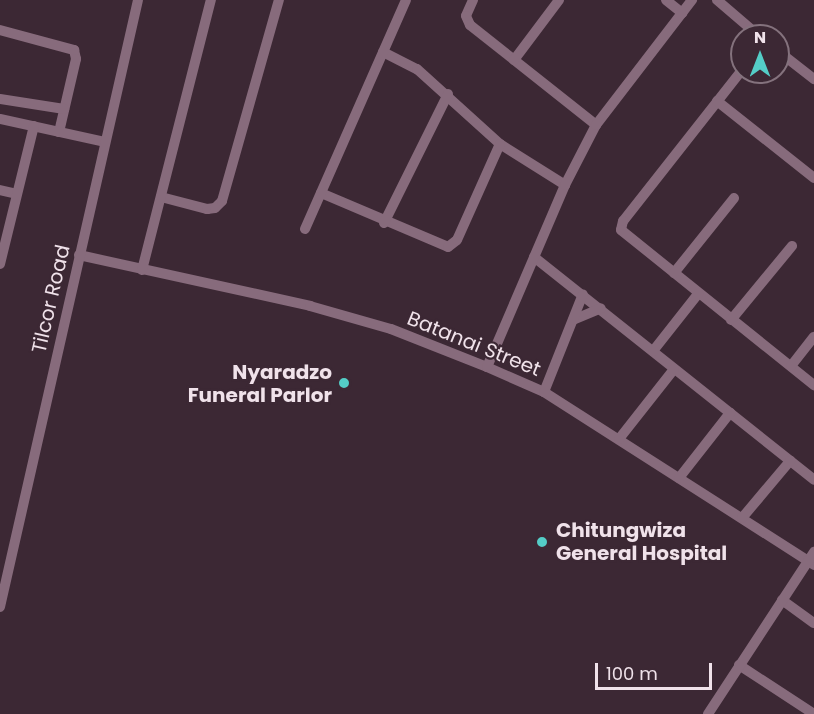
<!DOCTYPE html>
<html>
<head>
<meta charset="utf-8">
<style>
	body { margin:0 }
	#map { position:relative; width:814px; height:714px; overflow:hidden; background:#3c2834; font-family:Poppins,sans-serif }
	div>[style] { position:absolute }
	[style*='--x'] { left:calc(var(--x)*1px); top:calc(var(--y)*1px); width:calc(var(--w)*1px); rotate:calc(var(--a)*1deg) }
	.minor>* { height:10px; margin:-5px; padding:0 5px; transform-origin:5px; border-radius:5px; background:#876b7c }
	.dots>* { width:16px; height:16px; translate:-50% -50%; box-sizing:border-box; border:3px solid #3c2834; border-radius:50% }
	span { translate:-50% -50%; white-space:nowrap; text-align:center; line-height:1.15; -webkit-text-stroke:4.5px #3c2834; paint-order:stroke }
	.street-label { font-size:20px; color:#f0e2ea }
	.poi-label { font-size:20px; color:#f0e2ea; font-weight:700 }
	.right { translate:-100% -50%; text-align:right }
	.left { translate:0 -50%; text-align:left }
	.north { position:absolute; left:730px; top:24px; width:60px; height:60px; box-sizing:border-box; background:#3c2834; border:2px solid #84727d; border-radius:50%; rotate:0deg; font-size:16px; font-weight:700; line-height:24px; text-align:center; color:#f0e2ea }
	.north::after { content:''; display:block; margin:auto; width:21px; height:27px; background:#54cdc7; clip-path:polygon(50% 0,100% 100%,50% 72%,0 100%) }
	.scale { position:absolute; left:595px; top:663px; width:117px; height:27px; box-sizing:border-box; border:3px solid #f0e2ea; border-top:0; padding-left:8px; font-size:18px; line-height:21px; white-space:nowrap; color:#f0e2ea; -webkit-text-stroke:4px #3c2834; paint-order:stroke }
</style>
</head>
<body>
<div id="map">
	<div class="minor">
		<div style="--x:473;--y:0;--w:17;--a:114"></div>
		<div style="--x:466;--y:16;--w:10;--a:66"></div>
		<div style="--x:470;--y:25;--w:161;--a:38.4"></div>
		<div style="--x:666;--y:0;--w:21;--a:39"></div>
		<div style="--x:717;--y:0;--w:55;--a:40.6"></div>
		<div style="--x:0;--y:30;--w:77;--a:15.1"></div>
		<div style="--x:74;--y:50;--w:9;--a:77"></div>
		<div style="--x:76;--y:59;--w:75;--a:103.1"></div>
		<div style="--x:778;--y:51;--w:46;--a:37.9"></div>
		<div style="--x:383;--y:52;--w:38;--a:27"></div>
		<div style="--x:417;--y:69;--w:112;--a:42.1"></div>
		<div style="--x:500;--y:144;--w:77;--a:32.2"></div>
		<div style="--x:514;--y:60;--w:75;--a:-53.1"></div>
		<div style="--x:742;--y:70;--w:192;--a:128.2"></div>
		<div style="--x:623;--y:221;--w:9;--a:103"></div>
		<div style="--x:621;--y:230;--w:248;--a:38.8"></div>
		<div style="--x:0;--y:99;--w:65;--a:8.9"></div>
		<div style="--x:717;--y:101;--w:124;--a:38.4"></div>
		<div style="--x:0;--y:119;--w:107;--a:12.4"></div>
		<div style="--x:0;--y:190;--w:17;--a:13"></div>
		<div style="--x:321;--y:193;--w:138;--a:23"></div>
		<div style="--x:448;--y:247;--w:11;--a:-38"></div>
		<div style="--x:457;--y:240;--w:105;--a:-65.9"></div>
		<div style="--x:161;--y:197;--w:48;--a:14.6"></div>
		<div style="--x:207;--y:209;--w:8;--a:-7"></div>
		<div style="--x:215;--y:208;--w:10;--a:-45"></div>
		<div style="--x:222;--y:201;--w:209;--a:-74.2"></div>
		<div style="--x:384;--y:223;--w:144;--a:-63.6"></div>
		<div style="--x:305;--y:229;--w:250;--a:-66.2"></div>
		<div style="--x:79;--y:255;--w:237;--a:12.4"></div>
		<div style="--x:310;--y:306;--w:84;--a:15.9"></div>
		<div style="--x:391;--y:329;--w:103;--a:21.6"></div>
		<div style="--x:487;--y:367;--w:62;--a:23.7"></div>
		<div style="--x:544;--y:392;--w:321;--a:32.6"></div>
		<div style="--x:534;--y:257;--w:358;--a:38.5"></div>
		<div style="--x:0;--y:264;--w:142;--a:-76.2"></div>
		<div style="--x:142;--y:270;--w:279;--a:-75.7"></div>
		<div style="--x:674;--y:273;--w:96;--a:-51.3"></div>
		<div style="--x:573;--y:320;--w:30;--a:-23"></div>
		<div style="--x:731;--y:320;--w:96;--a:-50.5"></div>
		<div style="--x:653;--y:351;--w:73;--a:-51.7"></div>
		<div style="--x:791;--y:366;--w:37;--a:-52"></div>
		<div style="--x:487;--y:367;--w:198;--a:-66.8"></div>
		<div style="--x:565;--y:185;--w:68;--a:-62.7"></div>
		<div style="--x:596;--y:125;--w:158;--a:-52.5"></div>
		<div style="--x:544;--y:392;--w:105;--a:-68.3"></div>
		<div style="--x:619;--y:439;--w:89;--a:-51.8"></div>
		<div style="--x:679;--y:478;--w:83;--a:-51.9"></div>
		<div style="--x:742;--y:518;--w:75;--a:-49.9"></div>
		<div style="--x:782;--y:600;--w:39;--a:36"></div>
		<div style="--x:0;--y:607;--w:622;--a:-77.19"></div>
		<div style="--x:739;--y:665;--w:90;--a:33.2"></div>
		<div style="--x:708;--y:714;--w:194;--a:-56.8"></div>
	</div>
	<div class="dots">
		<div style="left:344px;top:383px;background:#54cdc7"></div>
		<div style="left:542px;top:542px;background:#54cdc7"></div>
	</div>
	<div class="street-label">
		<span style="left:51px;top:299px;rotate:-77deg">Tilcor Road</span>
		<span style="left:474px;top:344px;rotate:22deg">Batanai Street</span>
	</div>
	<div class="poi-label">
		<span class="right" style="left:332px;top:384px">Nyaradzo<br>Funeral Parlor</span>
		<span class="left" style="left:556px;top:542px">Chitungwiza<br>General Hospital</span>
	</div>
	<div class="north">N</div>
	<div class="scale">100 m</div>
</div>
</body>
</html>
